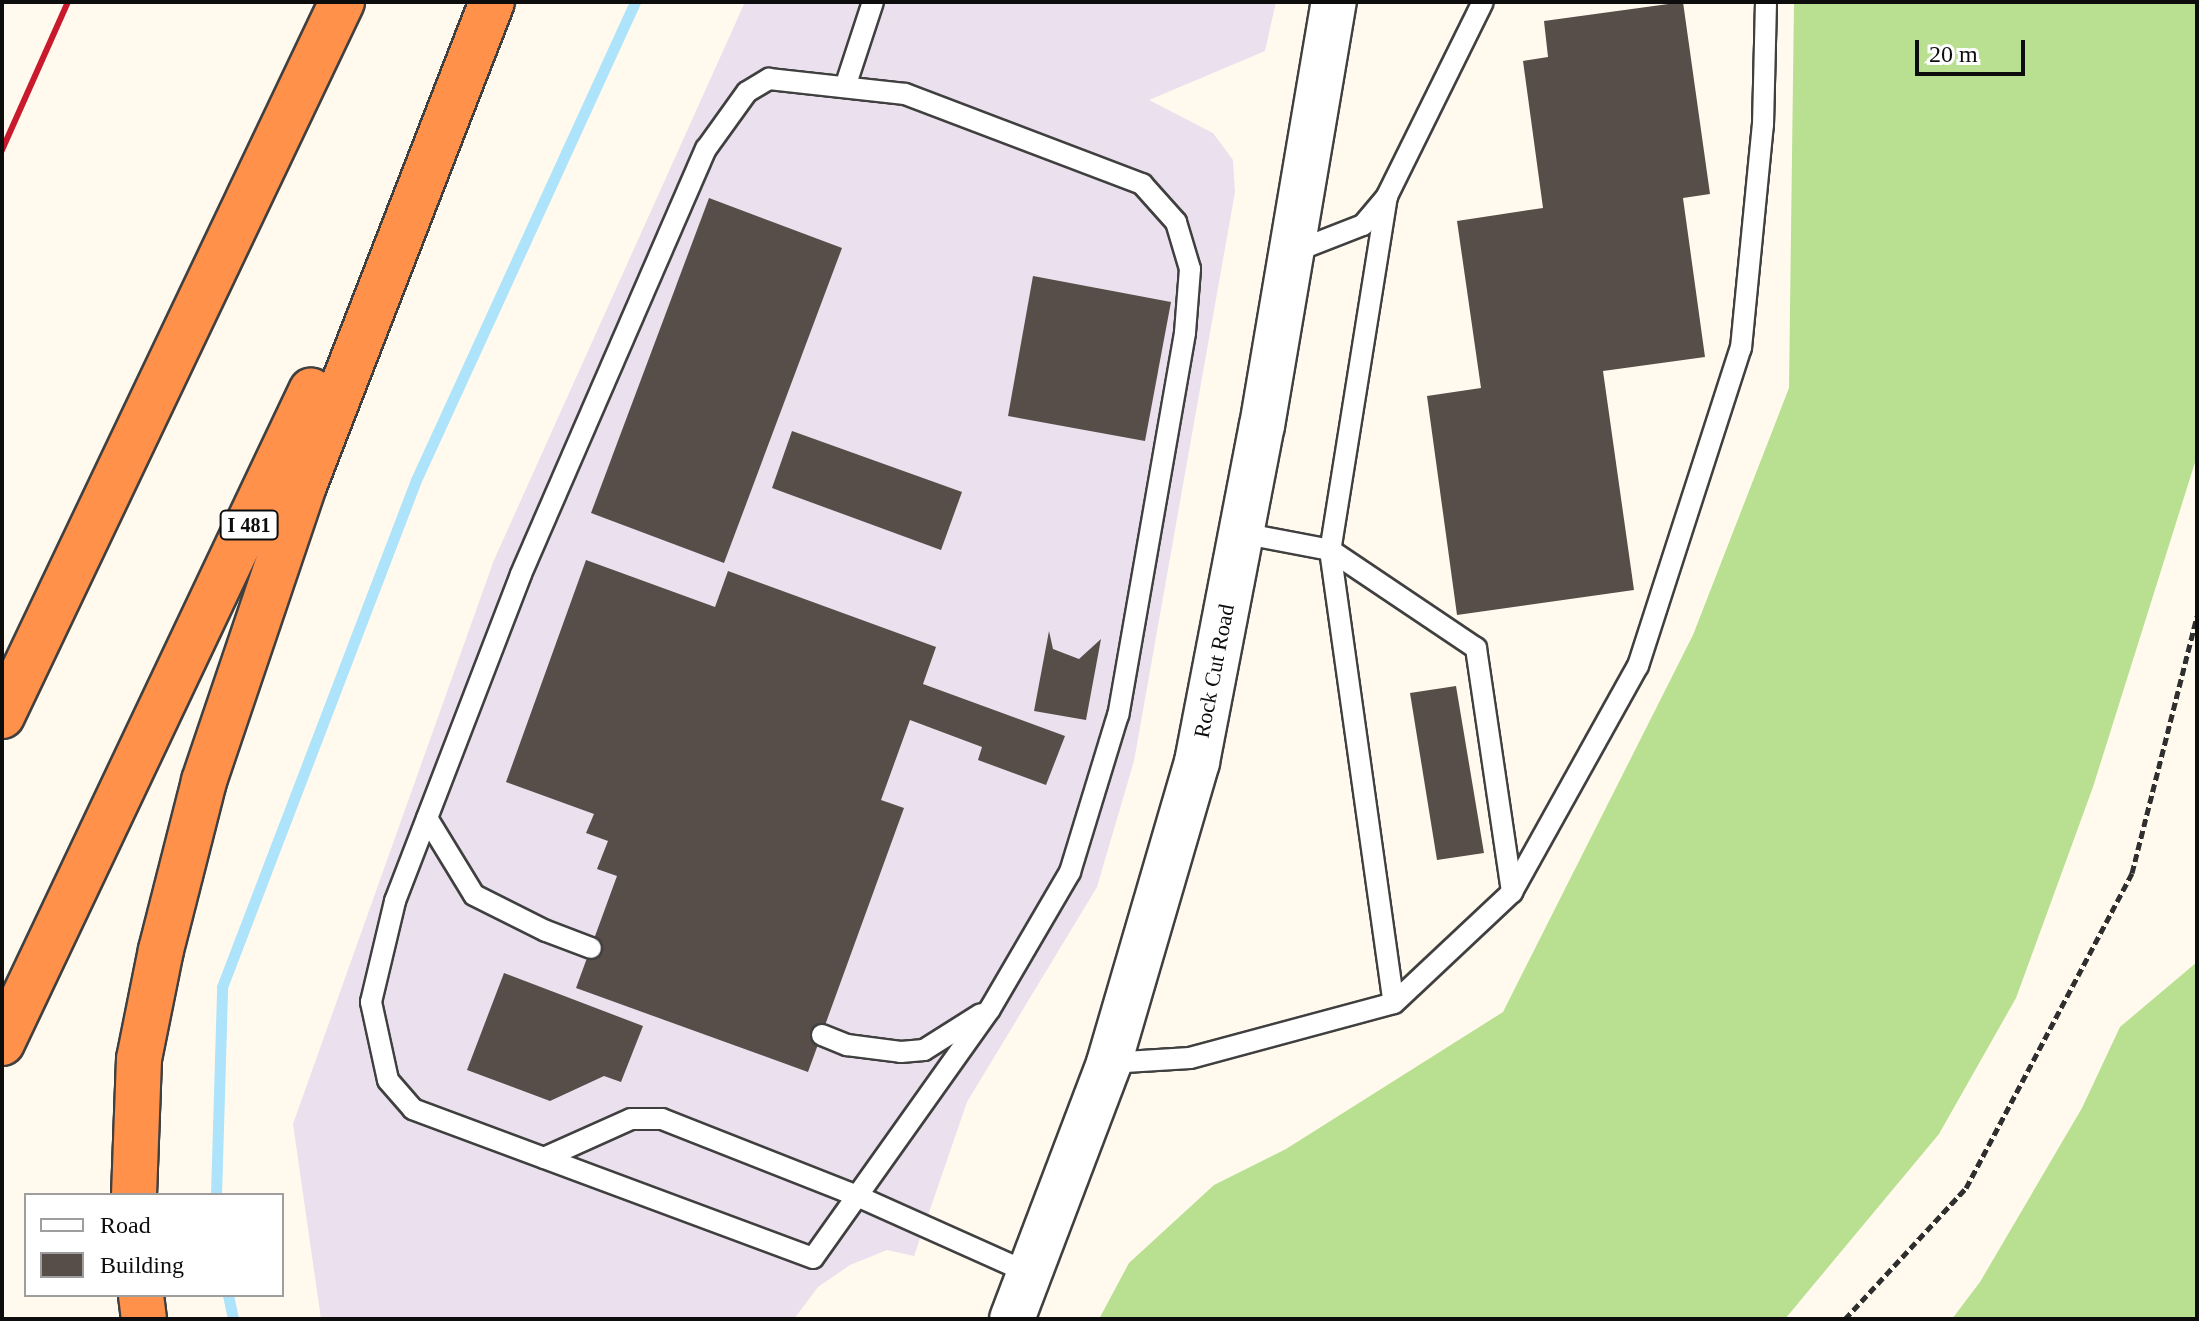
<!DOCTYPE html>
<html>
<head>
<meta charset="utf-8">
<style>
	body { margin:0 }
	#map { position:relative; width:2199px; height:1321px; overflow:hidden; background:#fffaed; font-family:Georgia,serif }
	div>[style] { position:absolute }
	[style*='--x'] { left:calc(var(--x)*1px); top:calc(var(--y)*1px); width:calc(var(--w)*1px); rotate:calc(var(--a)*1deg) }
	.industrial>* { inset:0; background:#ebe0ed }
	.forest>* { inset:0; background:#b9df91 }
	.stream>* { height:11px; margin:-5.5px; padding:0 5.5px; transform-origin:5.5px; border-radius:5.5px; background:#ade3fb }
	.building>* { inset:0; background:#574d49 }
	.path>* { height:5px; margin-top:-2.5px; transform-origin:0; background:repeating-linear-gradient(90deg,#2f2f2f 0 8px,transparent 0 12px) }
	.roads { filter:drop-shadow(2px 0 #404040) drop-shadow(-2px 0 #404040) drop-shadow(0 2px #404040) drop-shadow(0 -2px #404040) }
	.service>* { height:20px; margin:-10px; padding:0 10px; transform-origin:10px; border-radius:10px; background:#fff }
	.tertiary>* { height:44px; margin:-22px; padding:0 22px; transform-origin:22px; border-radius:22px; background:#fff }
	.motorway>* { height:44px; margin:-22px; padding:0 22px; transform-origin:22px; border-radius:22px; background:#ff914b }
	.rail>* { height:6px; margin:-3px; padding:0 3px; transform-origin:3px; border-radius:3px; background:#c91a2d }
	span { translate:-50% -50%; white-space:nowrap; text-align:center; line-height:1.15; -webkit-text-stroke:8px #fff; paint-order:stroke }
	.shield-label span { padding:2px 6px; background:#fff; border:2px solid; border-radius:6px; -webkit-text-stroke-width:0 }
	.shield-label { font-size:20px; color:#0d0d0d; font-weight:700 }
	.street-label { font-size:22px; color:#0d0d0d }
	.frame { position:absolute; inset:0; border:4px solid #0d0d0d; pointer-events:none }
	.legend { position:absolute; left:24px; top:1193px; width:260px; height:104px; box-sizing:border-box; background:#fff; border:2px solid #9e9e9e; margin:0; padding:10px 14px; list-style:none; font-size:24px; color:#0d0d0d }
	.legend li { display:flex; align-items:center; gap:16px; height:40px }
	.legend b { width:40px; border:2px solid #9e9e9e }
	.scale { position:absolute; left:1915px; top:40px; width:110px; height:36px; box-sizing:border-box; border:4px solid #0d0d0d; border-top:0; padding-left:10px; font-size:24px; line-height:28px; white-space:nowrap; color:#0d0d0d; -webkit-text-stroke:6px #fff; paint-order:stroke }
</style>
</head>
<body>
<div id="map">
	<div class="industrial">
		<div style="clip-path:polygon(745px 2px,1276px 2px,1265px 51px,1149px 100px,1213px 133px,1233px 160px,1235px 192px,1134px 761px,1097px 887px,967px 1102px,914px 1256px,887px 1250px,850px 1265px,818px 1287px,794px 1319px,321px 1319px,293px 1124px,494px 560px)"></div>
	</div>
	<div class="forest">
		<div style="clip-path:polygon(1794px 2px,2197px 2px,2197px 456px,2093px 787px,2016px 998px,1939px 1134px,1785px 1319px,1099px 1319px,1129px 1263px,1214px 1185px,1286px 1149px,1503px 1012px,1693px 635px,1789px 388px)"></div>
		<div style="clip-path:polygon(2197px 962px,2197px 1319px,1952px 1319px,1980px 1282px,2082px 1108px,2120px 1027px)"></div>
	</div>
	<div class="stream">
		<div style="--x:216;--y:1195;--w:208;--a:-88.3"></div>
		<div style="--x:222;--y:987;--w:543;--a:-69.06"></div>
		<div style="--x:416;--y:480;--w:526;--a:-65.38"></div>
		<div style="--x:228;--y:1295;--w:25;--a:78"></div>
	</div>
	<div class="building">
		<div style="clip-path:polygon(1683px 2px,1710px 194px,1683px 198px,1705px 357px,1603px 371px,1634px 590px,1457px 615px,1427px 396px,1481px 388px,1457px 221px,1543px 208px,1523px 61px,1548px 57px,1544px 21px)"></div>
		<div style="clip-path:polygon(709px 198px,842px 248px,724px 563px,591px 513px)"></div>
		<div style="clip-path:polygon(1033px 276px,1171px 302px,1145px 441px,1008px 416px)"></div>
		<div style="clip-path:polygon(792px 431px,962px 492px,941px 550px,772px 488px)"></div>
		<div style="clip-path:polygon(586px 560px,715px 607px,728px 571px,936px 647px,923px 684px,1065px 736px,1046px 785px,978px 760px,982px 747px,910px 720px,881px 800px,904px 808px,808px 1072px,576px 988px,617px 876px,597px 869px,608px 841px,586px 833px,594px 814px,506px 782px)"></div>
		<div style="clip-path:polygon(1049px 631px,1053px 649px,1079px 659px,1101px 639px,1086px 720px,1034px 711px)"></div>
		<div style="clip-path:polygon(1456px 686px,1484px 853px,1437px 860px,1410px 693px)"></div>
		<div style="clip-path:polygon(504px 973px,643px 1026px,621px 1082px,604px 1076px,550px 1101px,467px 1070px)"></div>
	</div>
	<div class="path">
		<div style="--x:1845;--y:1319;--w:178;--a:-47.3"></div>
		<div style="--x:1966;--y:1188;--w:356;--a:-62.2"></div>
		<div style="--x:2132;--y:873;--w:265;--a:-75.8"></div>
	</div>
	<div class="roads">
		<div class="service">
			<div style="--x:769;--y:79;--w:137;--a:6.3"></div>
			<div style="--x:905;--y:94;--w:254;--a:20.8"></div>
			<div style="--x:1142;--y:184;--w:51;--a:48.2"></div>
			<div style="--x:1176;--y:222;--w:49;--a:73.4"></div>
			<div style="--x:1190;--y:269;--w:64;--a:94.5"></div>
			<div style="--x:1185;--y:333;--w:388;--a:99.9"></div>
			<div style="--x:1118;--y:715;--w:164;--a:107"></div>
			<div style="--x:1070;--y:872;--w:159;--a:120.3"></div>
			<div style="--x:990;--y:1009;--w:305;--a:125.4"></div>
			<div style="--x:813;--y:1258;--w:427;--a:-159.6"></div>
			<div style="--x:413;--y:1109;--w:38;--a:-131"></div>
			<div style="--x:388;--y:1080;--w:80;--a:-102.3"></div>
			<div style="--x:371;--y:1002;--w:104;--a:-76.6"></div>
			<div style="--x:395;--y:901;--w:350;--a:-68.9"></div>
			<div style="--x:521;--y:574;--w:464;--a:-66.5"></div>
			<div style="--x:706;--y:149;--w:70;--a:-54.3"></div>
			<div style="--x:747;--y:92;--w:26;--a:-31"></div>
			<div style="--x:845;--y:87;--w:89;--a:-71.8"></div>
			<div style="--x:1387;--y:196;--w:359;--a:99.1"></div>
			<div style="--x:1330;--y:550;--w:457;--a:82"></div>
			<div style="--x:1291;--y:253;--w:77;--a:-21.3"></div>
			<div style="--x:1363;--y:225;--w:38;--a:-50"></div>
			<div style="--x:1387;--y:196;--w:216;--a:-63.7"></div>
			<div style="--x:1241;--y:533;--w:91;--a:10.8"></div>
			<div style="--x:1330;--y:550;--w:176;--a:33.9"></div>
			<div style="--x:1476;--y:648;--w:247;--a:81.6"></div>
			<div style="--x:427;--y:818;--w:90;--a:58.6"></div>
			<div style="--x:474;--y:895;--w:80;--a:26.6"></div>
			<div style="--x:546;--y:931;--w:48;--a:20.7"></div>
			<div style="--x:822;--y:1035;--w:27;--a:22"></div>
			<div style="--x:847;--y:1045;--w:54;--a:7.4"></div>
			<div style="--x:901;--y:1052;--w:23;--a:-5"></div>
			<div style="--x:924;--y:1050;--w:67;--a:-32.3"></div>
			<div style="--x:1109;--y:1063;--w:81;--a:-3.5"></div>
			<div style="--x:1190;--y:1058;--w:211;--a:-15.1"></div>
			<div style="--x:1394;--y:1003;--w:162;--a:-43.2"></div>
			<div style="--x:1512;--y:892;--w:259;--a:-60.9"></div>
			<div style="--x:1638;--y:666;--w:334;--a:-72.1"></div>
			<div style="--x:1741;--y:348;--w:224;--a:-84.4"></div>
			<div style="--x:1763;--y:125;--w:123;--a:-88.6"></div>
			<div style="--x:544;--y:1158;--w:95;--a:-24.1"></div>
			<div style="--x:631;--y:1119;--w:31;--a:0"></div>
			<div style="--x:662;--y:1119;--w:210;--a:21.5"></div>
			<div style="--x:857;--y:1196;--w:188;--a:24.1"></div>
		</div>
		<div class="tertiary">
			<div style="--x:1012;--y:1319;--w:274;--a:-69.2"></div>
			<div style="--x:1109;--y:1063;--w:314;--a:-73.7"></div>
			<div style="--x:1197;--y:762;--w:342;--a:-79.1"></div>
			<div style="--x:1262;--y:426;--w:430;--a:-80.4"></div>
		</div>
		<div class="motorway">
			<div style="--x:2;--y:716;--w:791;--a:-64.54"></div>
			<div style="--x:2;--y:1043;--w:722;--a:-64.64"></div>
			<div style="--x:134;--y:1195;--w:136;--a:-87.9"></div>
			<div style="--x:139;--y:1059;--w:111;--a:-78.6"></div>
			<div style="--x:161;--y:950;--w:174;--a:-75.7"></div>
			<div style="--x:204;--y:781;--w:315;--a:-71.3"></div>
			<div style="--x:305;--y:483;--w:516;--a:-68.76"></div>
			<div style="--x:141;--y:1295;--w:24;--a:83"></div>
		</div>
	</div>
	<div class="rail">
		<div style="--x:2;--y:150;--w:162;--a:-66"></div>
	</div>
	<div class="shield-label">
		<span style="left:249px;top:525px">I 481</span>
	</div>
	<div class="street-label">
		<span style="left:1214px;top:671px;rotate:-79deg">Rock Cut Road</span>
	</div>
	<div class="frame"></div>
	<ul class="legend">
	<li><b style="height:10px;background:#fff"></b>Road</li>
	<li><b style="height:22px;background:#574d49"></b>Building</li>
	</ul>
	<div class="scale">20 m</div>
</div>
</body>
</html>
